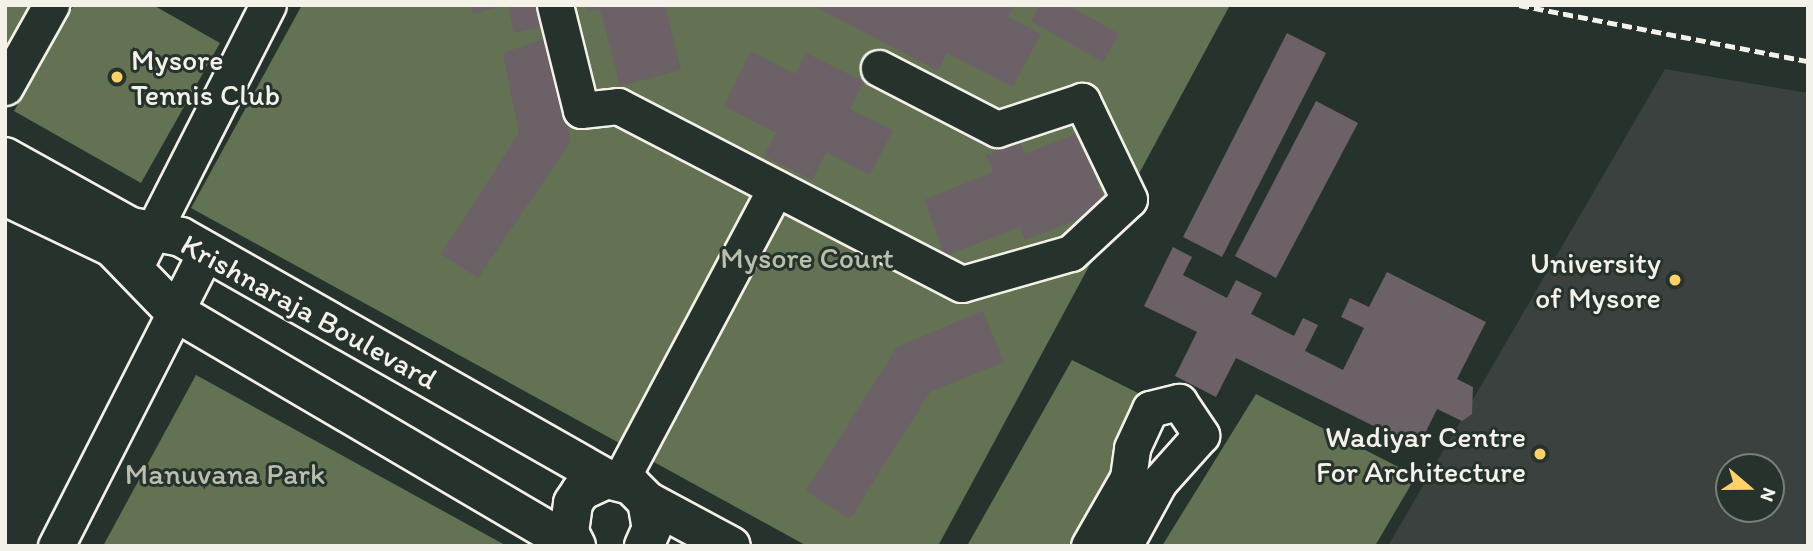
<!DOCTYPE html>
<html>
<head>
<meta charset="utf-8">
<style>
	body { margin:0 }
	#map { position:relative; width:1813px; height:551px; overflow:hidden; background:#26332d; font-family:Itim,sans-serif }
	div>[style] { position:absolute }
	[style*='--x'] { left:calc(var(--x)*1px); top:calc(var(--y)*1px); width:calc(var(--w)*1px); rotate:calc(var(--a)*1deg) }
	.built>* { inset:0; background:#3b413e }
	.green>* { inset:0; background:#637253 }
	.building>* { inset:0; background:#6b6167 }
	.roads { filter:drop-shadow(2px 0 #f4f1e8) drop-shadow(-2px 0 #f4f1e8) drop-shadow(0 2px #f4f1e8) drop-shadow(0 -2px #f4f1e8) }
	.minor>* { height:35px; margin:-17.5px; padding:0 17.5px; transform-origin:17.5px; border-radius:17.5px; background:#26332d }
	.major>* { height:38px; margin:-19px; padding:0 19px; transform-origin:19px; border-radius:19px; background:#26332d }
	.rail>* { height:5px; margin-top:-2.5px; transform-origin:0; background:repeating-linear-gradient(90deg,#f4f1e8 0 10px,transparent 0 15px) }
	.dots>* { width:19px; height:19px; translate:-50% -50%; box-sizing:border-box; border:4px solid #26332d; border-radius:50% }
	span { translate:-50% -50%; white-space:nowrap; text-align:center; line-height:1.15; -webkit-text-stroke:6px #26332d; paint-order:stroke }
	.poi-label { font-size:30px; color:#f4f1e8 }
	.left { translate:0 -50%; text-align:left }
	.right { translate:-100% -50%; text-align:right }
	.park-label { font-size:30px; color:#babeac }
	.street-label { font-size:30px; color:#f4f1e8 }
	.frame { position:absolute; inset:0; border:7px solid #f4f1e8; pointer-events:none }
	.north { position:absolute; left:1715px; top:453px; width:70px; height:70px; box-sizing:border-box; background:#26332d; border:2px solid #787f78; border-radius:50%; rotate:110deg; font-size:19px; font-weight:700; line-height:28px; text-align:center; color:#f4f1e8 }
	.north::after { content:''; display:block; margin:auto; width:24px; height:32px; background:#ffd166; clip-path:polygon(50% 0,100% 100%,50% 72%,0 100%) }
</style>
</head>
<body>
<div id="map">
	<div class="built">
		<div style="clip-path:polygon(evenodd,1665px 69px,1808px 93px,1808px 546px,1388px 546px,1665px 69px,1729px 467px,1771px 467px,1771px 509px,1729px 509px,1729px 467px)"></div>
	</div>
	<div class="green">
		<div style="clip-path:polygon(5px 5px,39px 5px,5px 65px)"></div>
		<div style="clip-path:polygon(74px 5px,153px 5px,220px 43px,141px 183px,14px 111px)"></div>
		<div style="clip-path:polygon(302px 5px,1230px 5px,938px 546px,807px 546px,191px 208px)"></div>
		<div style="clip-path:polygon(1072px 360px,1148px 398px,1119px 477px,1079px 546px,967px 546px)"></div>
		<div style="clip-path:polygon(196px 375px,505px 545px,505px 546px,103px 546px)"></div>
		<div style="clip-path:polygon(1256px 394px,1416px 476px,1375px 546px,1162px 546px)"></div>
	</div>
	<div class="building">
		<div style="clip-path:polygon(471px 5px,502px 5px,503px 6px,473px 14px)"></div>
		<div style="clip-path:polygon(507px 5px,539px 5px,544px 26px,514px 33px)"></div>
		<div style="clip-path:polygon(586px 5px,665px 5px,681px 70px,620px 86px,600px 9px,588px 12px)"></div>
		<div style="clip-path:polygon(812px 5px,1015px 5px,1008px 17px,1041px 34px,1013px 87px,947px 53px,938px 71px)"></div>
		<div style="clip-path:polygon(1040px 5px,1067px 5px,1119px 34px,1103px 62px,1031px 21px)"></div>
		<div style="clip-path:polygon(1287px 33px,1326px 53px,1222px 257px,1183px 237px)"></div>
		<div style="clip-path:polygon(549px 37px,571px 141px,478px 278px,441px 254px,519px 133px,503px 53px)"></div>
		<div style="clip-path:polygon(751px 51px,796px 74px,806px 53px,864px 82px,850px 109px,893px 130px,870px 175px,826px 152px,812px 180px,764px 156px,776px 133px,724px 106px)"></div>
		<div style="clip-path:polygon(1316px 101px,1358px 123px,1276px 278px,1235px 256px)"></div>
		<div style="clip-path:polygon(1078px 133px,1107px 208px,1025px 240px,1020px 227px,945px 256px,924px 200px,993px 172px,986px 155px,1020px 142px,1025px 154px)"></div>
		<div style="clip-path:polygon(1173px 247px,1192px 257px,1183px 275px,1227px 298px,1236px 280px,1262px 293px,1251px 314px,1294px 336px,1303px 318px,1318px 325px,1305px 351px,1343px 370px,1364px 328px,1341px 317px,1350px 298px,1369px 307px,1387px 272px,1486px 322px,1457px 379px,1473px 387px,1472px 414px,1462px 421px,1437px 409px,1418px 448px,1236px 358px,1216px 397px,1175px 376px,1197px 332px,1144px 306px)"></div>
		<div style="clip-path:polygon(983px 311px,1004px 362px,930px 392px,850px 519px,806px 491px,897px 347px)"></div>
	</div>
	<div class="roads">
		<div class="minor">
			<div style="--x:555;--y:5;--w:108;--a:76.1"></div>
			<div style="--x:581;--y:110;--w:37;--a:-6"></div>
			<div style="--x:618;--y:106;--w:387;--a:27.4"></div>
			<div style="--x:962;--y:284;--w:113;--a:-15.9"></div>
			<div style="--x:1071;--y:253;--w:79;--a:-43"></div>
			<div style="--x:1129;--y:199;--w:109;--a:-115.6"></div>
			<div style="--x:1082;--y:101;--w:89;--a:161.8"></div>
			<div style="--x:997;--y:129;--w:133;--a:-152.7"></div>
			<div style="--x:5;--y:87;--w:94;--a:-60.7"></div>
			<div style="--x:141;--y:255;--w:280;--a:-63.1"></div>
			<div style="--x:620;--y:481;--w:332;--a:-62"></div>
			<div style="--x:56;--y:546;--w:331;--a:-63"></div>
			<div style="--x:1089;--y:546;--w:78;--a:-60.2"></div>
			<div style="--x:1128;--y:478;--w:30;--a:-82"></div>
			<div style="--x:1132;--y:448;--w:43;--a:-65.2"></div>
			<div style="--x:1150;--y:409;--w:30;--a:-14"></div>
			<div style="--x:1179;--y:402;--w:40;--a:56"></div>
			<div style="--x:1201;--y:435;--w:63;--a:131.8"></div>
			<div style="--x:1159;--y:482;--w:73;--a:118.7"></div>
		</div>
		<div class="major">
			<div style="--x:5;--y:157;--w:144;--a:29.1"></div>
			<div style="--x:131;--y:227;--w:51;--a:11.3"></div>
			<div style="--x:181;--y:237;--w:490;--a:29.6"></div>
			<div style="--x:5;--y:196;--w:119;--a:25.5"></div>
			<div style="--x:112;--y:247;--w:89;--a:45.9"></div>
			<div style="--x:174;--y:311;--w:464;--a:30.4"></div>
			<div style="--x:647;--y:501;--w:95;--a:28.2"></div>
			<div style="--x:576;--y:546;--w:16;--a:-117"></div>
			<div style="--x:569;--y:532;--w:29;--a:-82"></div>
			<div style="--x:573;--y:503;--w:14;--a:-56"></div>
			<div style="--x:581;--y:491;--w:29;--a:-25"></div>
			<div style="--x:607;--y:479;--w:25;--a:14"></div>
			<div style="--x:631;--y:485;--w:23;--a:45"></div>
			<div style="--x:647;--y:501;--w:27;--a:80"></div>
			<div style="--x:652;--y:528;--w:20;--a:114"></div>
		</div>
	</div>
	<div class="rail">
		<div style="--x:1519;--y:5;--w:294;--a:11"></div>
	</div>
	<div class="dots">
		<div style="left:117px;top:77px;background:#ffd166"></div>
		<div style="left:1675px;top:280px;background:#ffd166"></div>
		<div style="left:1540px;top:454px;background:#ffd166"></div>
	</div>
	<div class="poi-label">
		<span class="left" style="left:131px;top:77px">Mysore<br>Tennis Club</span>
		<span class="right" style="left:1661px;top:280px">University<br>of Mysore</span>
		<span class="right" style="left:1526px;top:454px">Wadiyar Centre<br>For Architecture</span>
	</div>
	<div class="park-label">
		<span style="left:807px;top:258px">Mysore Court</span>
		<span style="left:225px;top:474px">Manuvana Park</span>
	</div>
	<div class="street-label">
		<span style="left:309px;top:312px;rotate:29deg">Krishnaraja Boulevard</span>
	</div>
	<div class="frame"></div>
	<div class="north">N</div>
</div>
</body>
</html>
